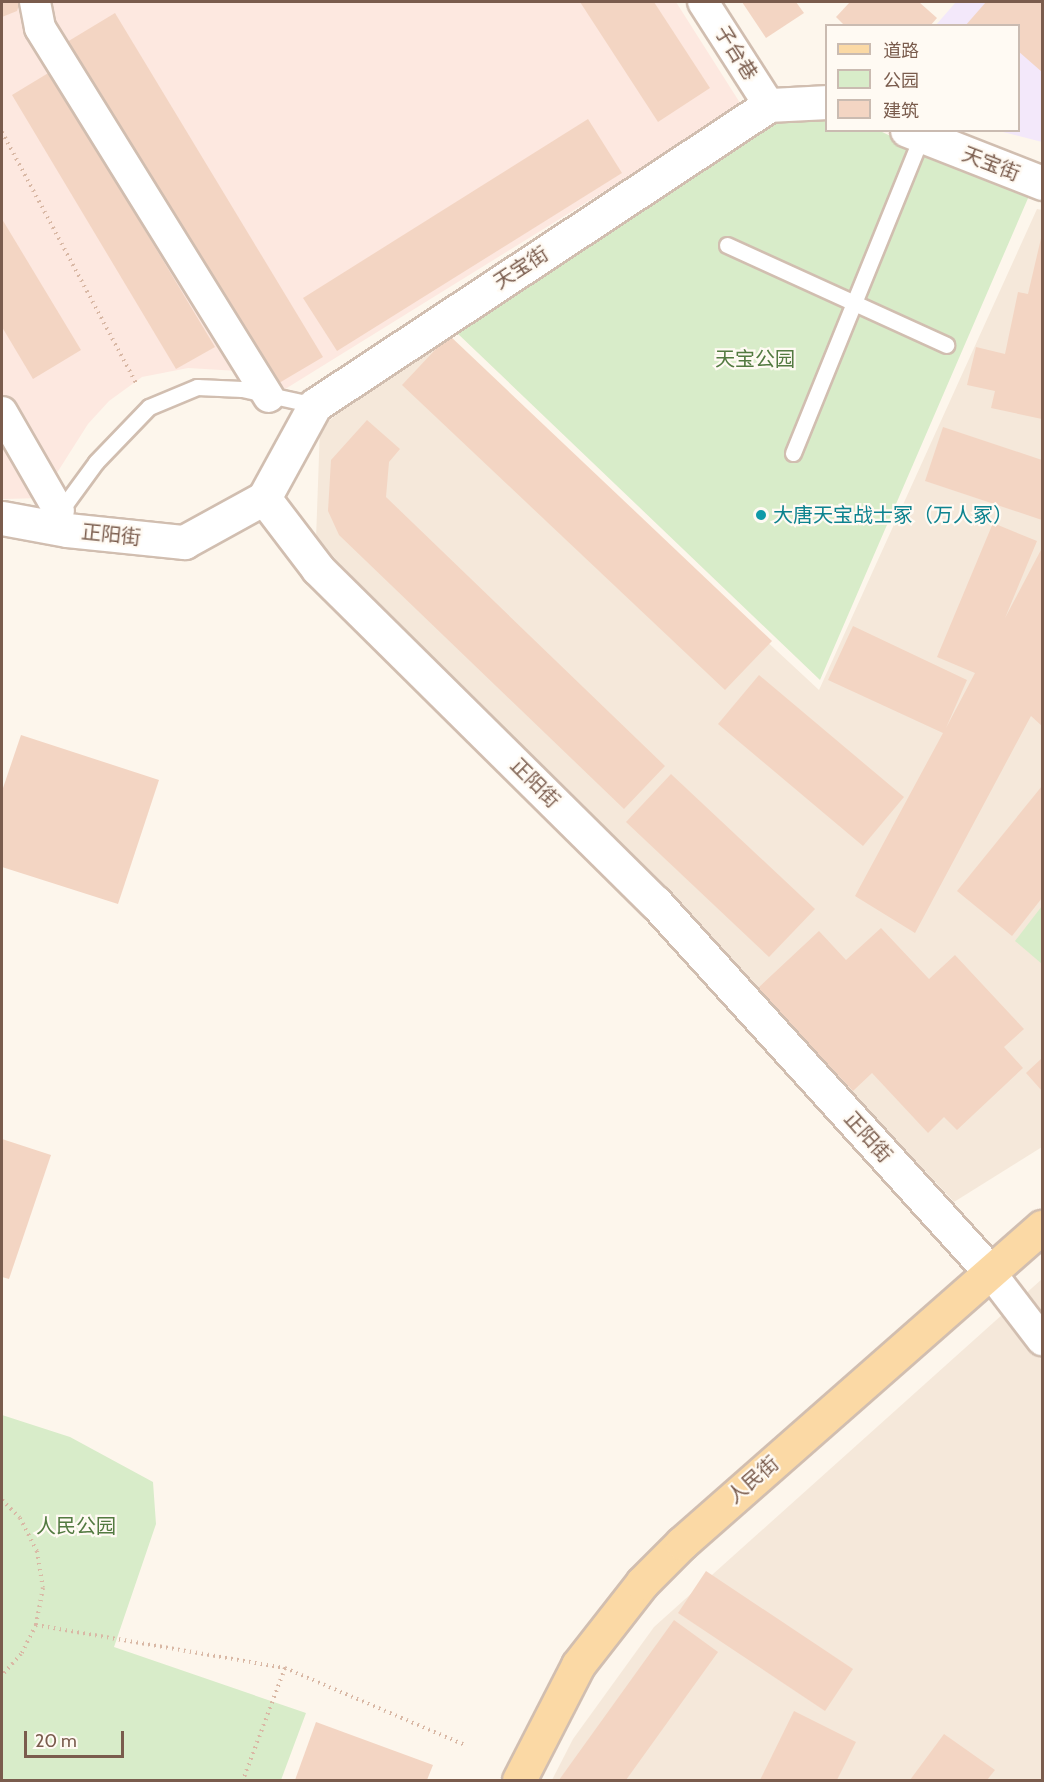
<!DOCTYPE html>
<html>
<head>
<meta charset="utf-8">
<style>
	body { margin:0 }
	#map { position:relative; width:1044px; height:1782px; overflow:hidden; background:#fdf6ec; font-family:Cabin,"Noto Sans SC",sans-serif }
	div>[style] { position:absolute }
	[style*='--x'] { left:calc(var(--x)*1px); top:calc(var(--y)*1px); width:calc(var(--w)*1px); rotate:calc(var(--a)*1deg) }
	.residential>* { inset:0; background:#f5e8da }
	.commercial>* { inset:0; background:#fde8e0 }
	.education>* { inset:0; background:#f3e8fa }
	.green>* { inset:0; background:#d8ecc9 }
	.building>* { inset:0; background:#f3d5c3 }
	.path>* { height:4px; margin-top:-2px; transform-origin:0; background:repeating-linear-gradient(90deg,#d9b8a5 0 1.5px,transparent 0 6px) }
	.roads { filter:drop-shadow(2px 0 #d1beb0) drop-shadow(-2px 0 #d1beb0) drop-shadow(0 2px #d1beb0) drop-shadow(0 -2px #d1beb0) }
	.service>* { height:15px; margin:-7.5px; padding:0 7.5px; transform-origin:7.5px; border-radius:7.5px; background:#fff }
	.minor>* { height:30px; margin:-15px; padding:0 15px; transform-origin:15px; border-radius:15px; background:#fff }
	.tertiary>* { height:33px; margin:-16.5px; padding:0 16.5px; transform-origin:16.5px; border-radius:16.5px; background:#fff }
	.primary>* { height:33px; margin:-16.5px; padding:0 16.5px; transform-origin:16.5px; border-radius:16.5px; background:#fbd9a5 }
	.dots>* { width:16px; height:16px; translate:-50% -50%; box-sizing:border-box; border:3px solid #fffaf3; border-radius:50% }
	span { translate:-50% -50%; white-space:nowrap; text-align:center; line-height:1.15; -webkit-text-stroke:4.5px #fffaf3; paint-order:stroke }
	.street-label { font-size:20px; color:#7a5c4d }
	.park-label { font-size:20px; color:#537a41 }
	.culture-label { font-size:20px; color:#0d838f }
	.left { translate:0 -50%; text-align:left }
	.frame { position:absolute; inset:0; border:3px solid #7a5c4d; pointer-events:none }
	.legend { position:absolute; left:825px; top:24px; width:195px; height:108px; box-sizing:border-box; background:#fffaf3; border:2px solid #cabbb1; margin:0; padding:8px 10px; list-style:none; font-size:18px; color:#7a5c4d }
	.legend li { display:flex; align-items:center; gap:12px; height:30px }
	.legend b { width:30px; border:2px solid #cabbb1 }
	.scale { position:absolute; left:24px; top:1731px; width:100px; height:27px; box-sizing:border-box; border:3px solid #7a5c4d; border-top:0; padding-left:8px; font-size:18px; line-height:21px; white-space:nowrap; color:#7a5c4d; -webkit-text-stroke:4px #fffaf3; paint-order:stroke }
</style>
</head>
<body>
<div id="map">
	<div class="residential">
		<div style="clip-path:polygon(1037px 209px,1042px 210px,1042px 1147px,954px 1202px,723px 954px,316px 539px,320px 428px,436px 334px,819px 690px)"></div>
		<div style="clip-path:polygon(1042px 1279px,1042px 1780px,552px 1780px,573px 1739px,654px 1627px)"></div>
	</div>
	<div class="commercial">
		<div style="clip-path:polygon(2px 2px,676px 2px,742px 106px,282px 391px,238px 371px,188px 368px,142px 377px,109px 401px,88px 424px,41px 498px,5px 499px,2px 499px)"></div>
	</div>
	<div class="education">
		<div style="clip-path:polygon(956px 2px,1042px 2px,1042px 142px,999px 131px,1018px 130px,1018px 26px,935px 26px)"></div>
	</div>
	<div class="green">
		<div style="clip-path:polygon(826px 114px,826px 130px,880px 131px,986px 181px,1032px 189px,820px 680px,455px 331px,772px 117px)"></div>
		<div style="clip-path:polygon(1042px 906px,1042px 964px,1015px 941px)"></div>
		<div style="clip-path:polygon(2px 1415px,70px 1437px,153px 1482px,156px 1524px,114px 1647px,306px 1713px,281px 1780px,2px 1780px)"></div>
	</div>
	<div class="building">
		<div style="clip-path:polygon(2px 2px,20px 2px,17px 11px,2px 17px)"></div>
		<div style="clip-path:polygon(580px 2px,654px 2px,710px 88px,658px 122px)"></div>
		<div style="clip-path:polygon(742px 2px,796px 2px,804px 13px,766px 38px)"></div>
		<div style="clip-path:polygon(850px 2px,919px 2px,937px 18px,930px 26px,845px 26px,836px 17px)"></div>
		<div style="clip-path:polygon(986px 2px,1042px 2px,1042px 72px,1018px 51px,1018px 26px,965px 26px)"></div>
		<div style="clip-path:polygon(115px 13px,323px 357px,274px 386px,67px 42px)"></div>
		<div style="clip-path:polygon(50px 72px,215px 347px,176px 369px,12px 95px)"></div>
		<div style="clip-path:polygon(588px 119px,622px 173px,337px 351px,303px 298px)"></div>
		<div style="clip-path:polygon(2px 219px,81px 350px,33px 379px,2px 327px)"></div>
		<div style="clip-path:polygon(1042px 234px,1042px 419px,991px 408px,995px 391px,967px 385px,976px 347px,1005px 354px,1018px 292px,1028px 294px)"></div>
		<div style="clip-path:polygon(449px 335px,772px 641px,725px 690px,402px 385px)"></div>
		<div style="clip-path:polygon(367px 420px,400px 449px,389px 462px,386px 497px,665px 766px,624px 809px,339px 535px,328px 511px,331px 460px)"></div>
		<div style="clip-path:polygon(943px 427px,1042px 460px,1042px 520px,925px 481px)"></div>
		<div style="clip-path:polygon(993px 523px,1037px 541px,1005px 618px,1042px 548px,1042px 726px,1031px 716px,915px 933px,855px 896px,943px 733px,828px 680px,853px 626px,967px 680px,946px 728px,975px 673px,937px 657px)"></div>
		<div style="clip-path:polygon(759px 675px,904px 797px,863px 846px,718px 724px)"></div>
		<div style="clip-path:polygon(21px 735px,159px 780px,118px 904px,2px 867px,2px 791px)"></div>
		<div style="clip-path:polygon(671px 774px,815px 909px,769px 957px,626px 822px)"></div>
		<div style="clip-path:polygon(1042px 786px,1042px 898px,1012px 936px,957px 891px)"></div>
		<div style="clip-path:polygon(881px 928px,929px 979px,955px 955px,1024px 1029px,1004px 1047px,1023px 1068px,957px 1130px,944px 1117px,928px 1133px,872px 1073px,853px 1091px,757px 989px,819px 931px,846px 960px)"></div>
		<div style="clip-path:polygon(1042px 1058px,1042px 1091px,1026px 1073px)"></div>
		<div style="clip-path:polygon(2px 1139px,51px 1155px,9px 1279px,2px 1277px)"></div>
		<div style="clip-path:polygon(706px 1571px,853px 1669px,825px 1711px,678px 1613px)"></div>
		<div style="clip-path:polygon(674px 1620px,718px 1652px,626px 1780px,559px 1780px)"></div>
		<div style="clip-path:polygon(794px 1711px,856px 1742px,837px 1780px,760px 1780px)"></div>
		<div style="clip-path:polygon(316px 1722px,433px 1765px,427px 1780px,295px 1780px)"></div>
		<div style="clip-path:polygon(944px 1734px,995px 1770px,987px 1780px,910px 1780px)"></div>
	</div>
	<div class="path">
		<div style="--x:2;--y:132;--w:287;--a:61.9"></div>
		<div style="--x:2;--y:1500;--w:25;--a:45"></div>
		<div style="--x:20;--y:1518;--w:37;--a:63"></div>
		<div style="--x:37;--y:1551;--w:37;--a:81"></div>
		<div style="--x:43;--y:1588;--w:38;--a:101"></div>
		<div style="--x:36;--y:1625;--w:33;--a:117"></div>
		<div style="--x:21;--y:1654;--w:28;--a:132"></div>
		<div style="--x:36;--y:1625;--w:253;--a:9.8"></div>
		<div style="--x:285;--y:1668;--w:120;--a:110.6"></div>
		<div style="--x:285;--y:1668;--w:196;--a:23.2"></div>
	</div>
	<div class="roads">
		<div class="service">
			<div style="--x:727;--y:245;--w:241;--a:24.5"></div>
			<div style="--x:793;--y:453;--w:342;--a:-67.9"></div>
			<div style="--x:58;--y:514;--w:64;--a:-53.8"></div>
			<div style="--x:96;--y:462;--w:76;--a:-46.1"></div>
			<div style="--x:149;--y:407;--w:52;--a:-22.6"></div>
			<div style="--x:197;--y:387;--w:45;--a:2.5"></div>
			<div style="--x:242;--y:389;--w:75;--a:12.4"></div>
		</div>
		<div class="minor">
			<div style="--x:35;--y:2;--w:26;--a:79"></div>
			<div style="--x:40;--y:28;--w:434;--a:58.2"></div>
			<div style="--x:703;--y:2;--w:122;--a:57.3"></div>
			<div style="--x:2;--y:412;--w:114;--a:60.1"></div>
			<div style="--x:990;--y:1272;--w:86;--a:52.6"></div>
		</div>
		<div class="tertiary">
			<div style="--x:907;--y:130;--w:145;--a:21.4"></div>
			<div style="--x:264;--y:498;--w:106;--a:-61.3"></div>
			<div style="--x:315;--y:405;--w:544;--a:-33.46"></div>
			<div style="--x:769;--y:105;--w:57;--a:-3"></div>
			<div style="--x:2;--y:518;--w:66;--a:10.5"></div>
			<div style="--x:67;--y:530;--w:118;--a:5.9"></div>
			<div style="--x:184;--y:542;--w:91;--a:-28.8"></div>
			<div style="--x:264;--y:498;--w:89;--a:52.7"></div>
			<div style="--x:318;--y:569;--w:474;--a:44.7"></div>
			<div style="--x:655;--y:902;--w:499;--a:47.8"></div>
		</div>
		<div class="primary">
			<div style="--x:519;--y:1780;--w:129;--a:-62.8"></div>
			<div style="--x:578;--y:1665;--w:104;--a:-52"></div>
			<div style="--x:642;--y:1583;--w:57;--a:-45"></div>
			<div style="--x:682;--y:1543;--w:479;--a:-41.3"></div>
		</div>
	</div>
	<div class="dots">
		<div style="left:761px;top:515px;background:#0f9aa8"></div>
	</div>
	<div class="street-label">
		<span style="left:736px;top:53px;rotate:58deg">子台巷</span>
		<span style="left:991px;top:164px;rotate:21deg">天宝街</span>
		<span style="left:521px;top:268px;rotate:-33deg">天宝街</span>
		<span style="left:111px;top:535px;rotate:6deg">正阳街</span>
		<span style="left:535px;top:783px;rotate:45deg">正阳街</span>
		<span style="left:868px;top:1137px;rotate:48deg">正阳街</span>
		<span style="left:753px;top:1480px;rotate:-41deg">人民街</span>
	</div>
	<div class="park-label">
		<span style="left:755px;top:359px">天宝公园</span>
		<span style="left:76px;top:1526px">人民公园</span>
	</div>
	<div class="culture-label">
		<span class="left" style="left:773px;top:515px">大唐天宝战士冢（万人冢）</span>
	</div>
	<div class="frame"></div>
	<ul class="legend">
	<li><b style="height:8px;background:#fbd9a5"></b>道路</li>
	<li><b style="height:16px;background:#d8ecc9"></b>公园</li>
	<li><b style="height:16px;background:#f3d5c3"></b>建筑</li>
	</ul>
	<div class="scale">20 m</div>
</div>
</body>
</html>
